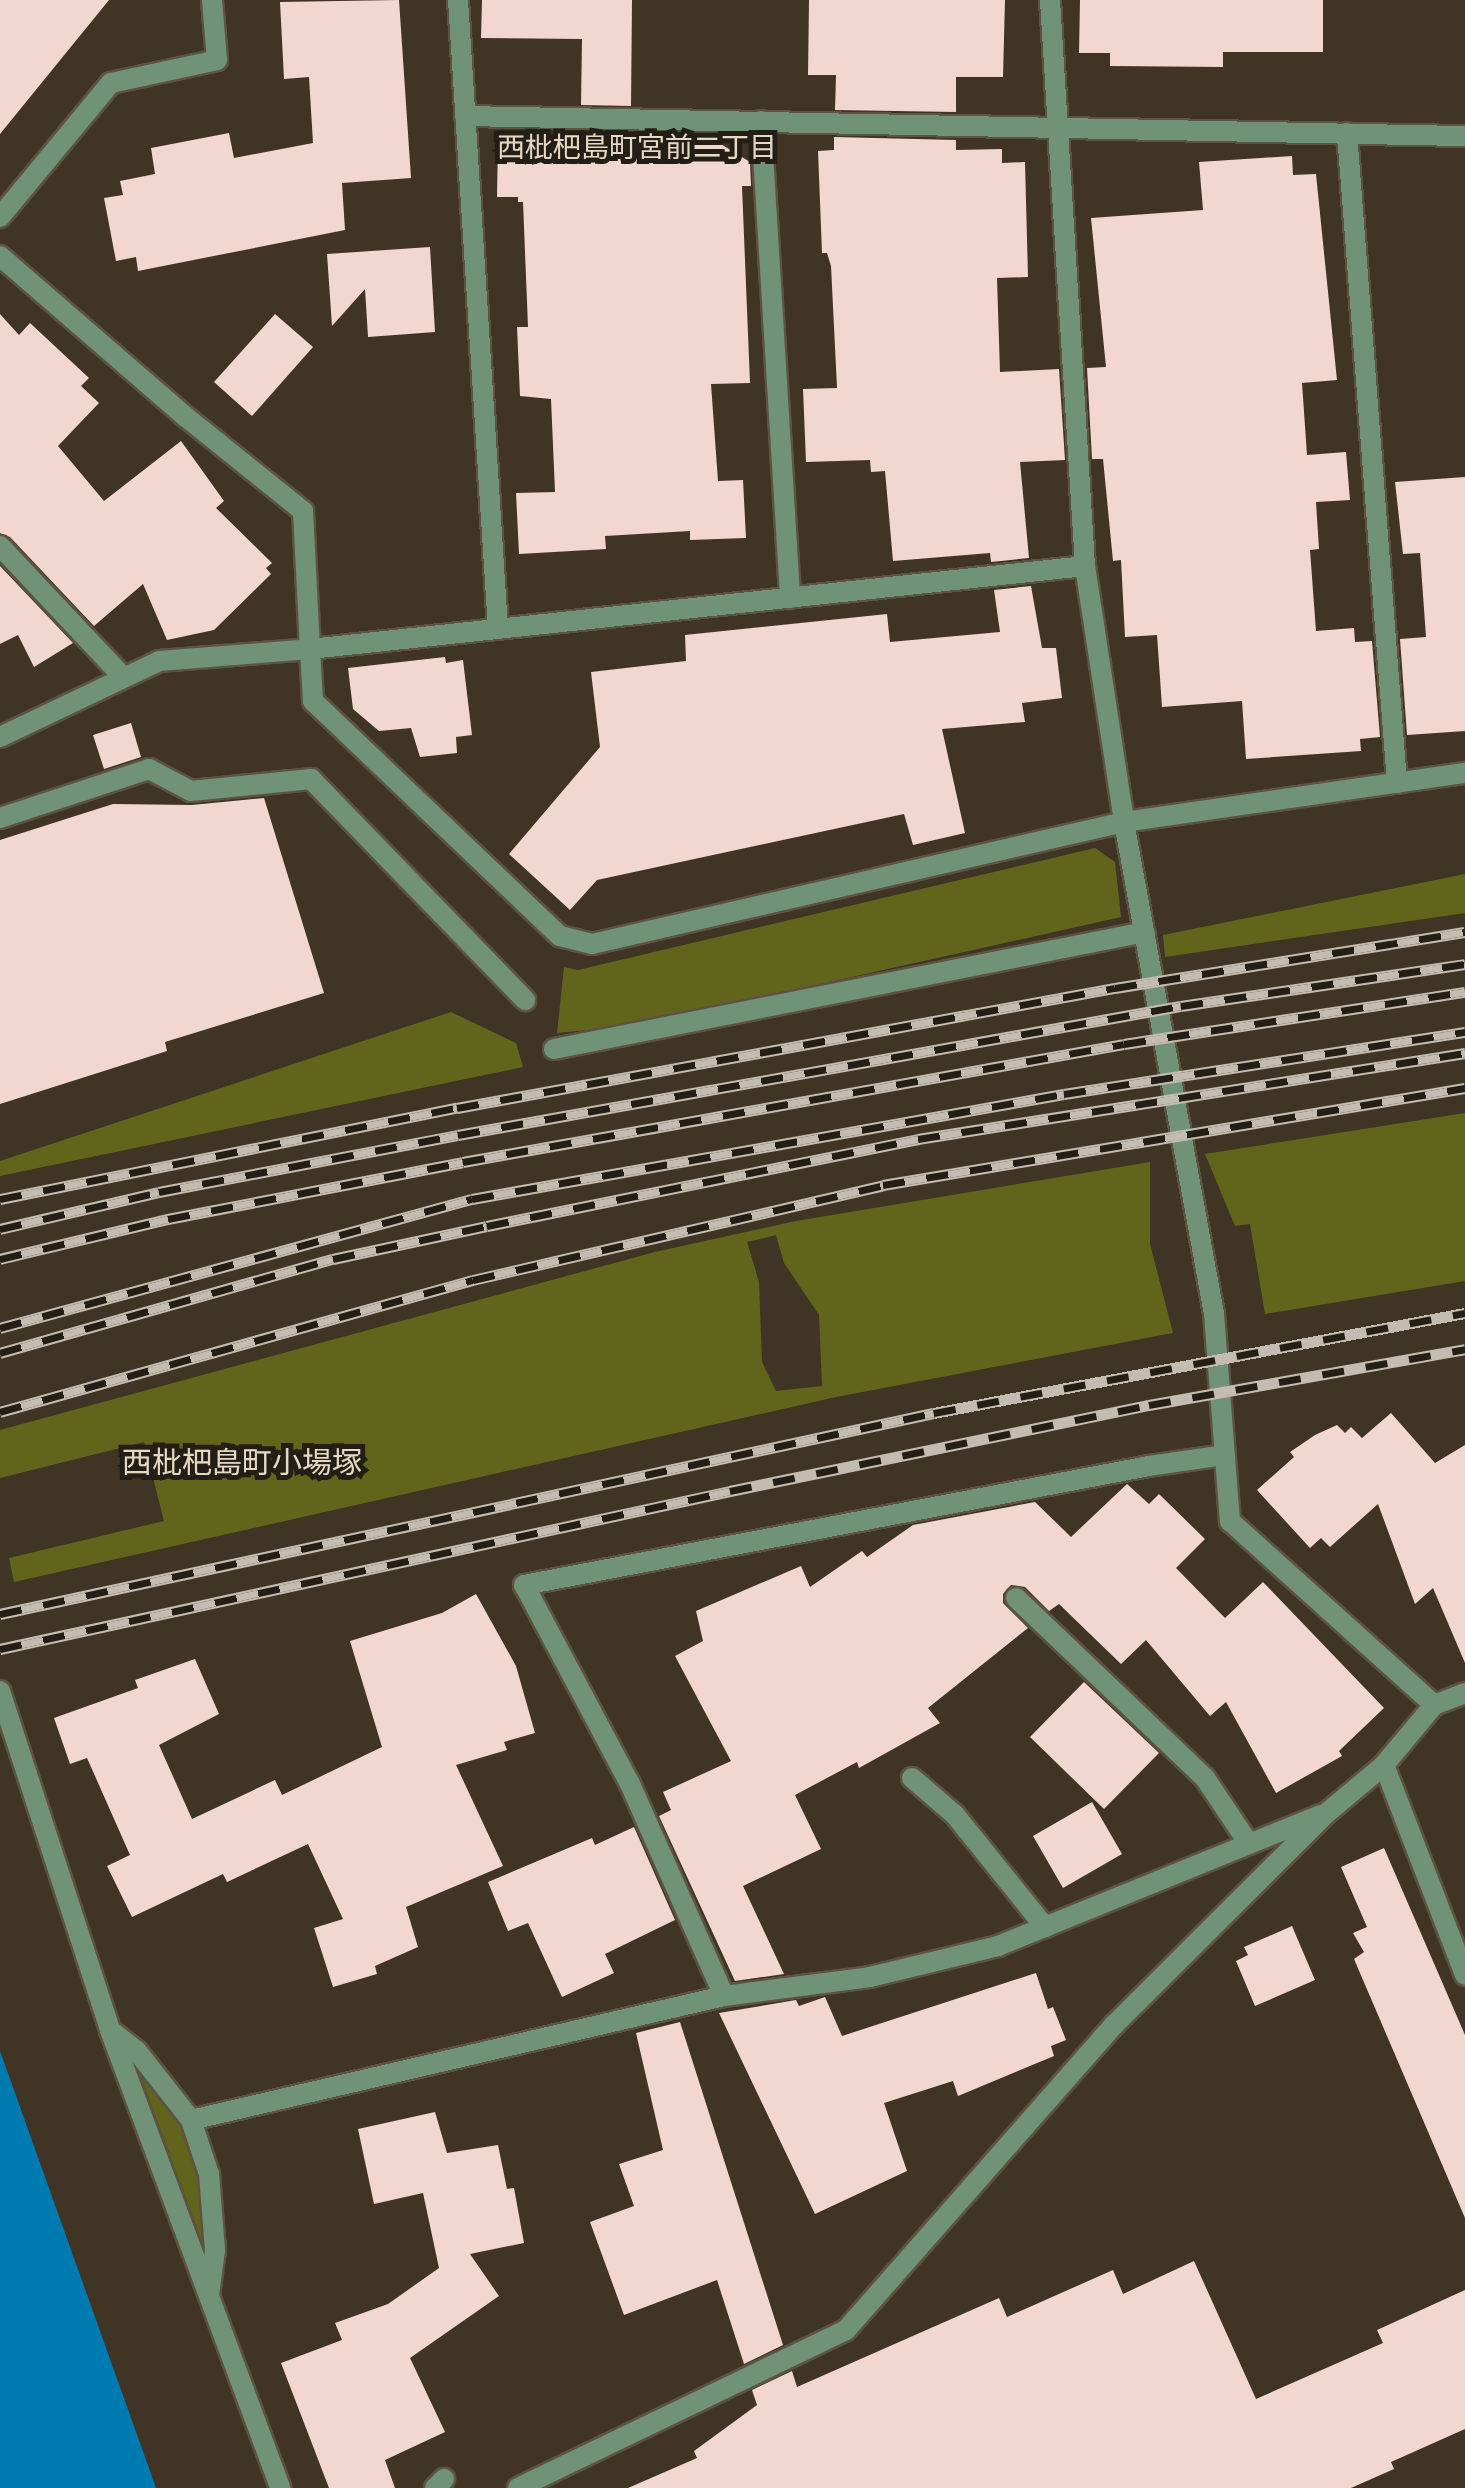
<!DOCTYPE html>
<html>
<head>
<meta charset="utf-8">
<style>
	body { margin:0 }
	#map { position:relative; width:1465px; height:2488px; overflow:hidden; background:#403524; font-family:"Fira Sans","Noto Sans JP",sans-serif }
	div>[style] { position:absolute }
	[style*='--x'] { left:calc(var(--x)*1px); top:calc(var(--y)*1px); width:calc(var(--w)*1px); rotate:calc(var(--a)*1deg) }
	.green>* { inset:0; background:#60651b }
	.water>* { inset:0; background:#007bb1 }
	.building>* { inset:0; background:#f2d6d0 }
	.roads { filter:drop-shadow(2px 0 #5d5343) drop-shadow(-2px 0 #5d5343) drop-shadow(0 2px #5d5343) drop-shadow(0 -2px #5d5343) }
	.service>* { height:20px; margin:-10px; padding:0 10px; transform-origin:10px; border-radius:10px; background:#709277 }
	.minor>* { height:20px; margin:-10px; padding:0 10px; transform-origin:10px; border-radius:10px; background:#709277 }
	.rail>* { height:11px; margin-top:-5.5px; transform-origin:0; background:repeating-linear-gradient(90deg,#231e16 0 22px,#c4bcb1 0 44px); box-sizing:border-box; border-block:2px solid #c4bcb1 }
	span { translate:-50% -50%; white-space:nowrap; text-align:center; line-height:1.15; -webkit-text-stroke:10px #231e16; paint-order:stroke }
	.neighbourhood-label { font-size:28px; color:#e6d9c4 }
	.quarter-label { font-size:30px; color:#e6d9c4 }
</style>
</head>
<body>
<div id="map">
	<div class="green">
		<div style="clip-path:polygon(1095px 848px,1115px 862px,1121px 917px,637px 1025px,557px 1033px,564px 967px,578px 970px)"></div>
		<div style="clip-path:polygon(1465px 874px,1465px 913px,1165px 957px,1163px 935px)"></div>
		<div style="clip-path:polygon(451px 1012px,516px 1043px,523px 1067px,0 1176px,0 1161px)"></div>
		<div style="clip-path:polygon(1465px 1113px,1465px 1281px,1265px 1314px,1250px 1224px,1235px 1226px,1205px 1154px)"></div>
		<div style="clip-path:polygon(evenodd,1150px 1162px,1150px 1244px,1173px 1333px,836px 1397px,14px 1582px,9px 1558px,164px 1521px,144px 1442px,0 1478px,0 1430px,655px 1252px,796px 1221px,1150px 1162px,776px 1235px,784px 1263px,819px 1315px,822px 1386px,776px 1391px,762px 1362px,759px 1282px,747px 1242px,776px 1235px)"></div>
		<div style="clip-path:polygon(135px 2061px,174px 2111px,197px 2171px,204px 2247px)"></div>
	</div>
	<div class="water">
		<div style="clip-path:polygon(0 2051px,156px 2488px,0 2488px)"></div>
	</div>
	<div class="building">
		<div style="clip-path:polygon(0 0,109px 0,0 134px)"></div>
		<div style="clip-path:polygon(399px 0,411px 178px,342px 183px,345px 230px,138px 271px,136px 257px,116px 261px,104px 198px,123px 195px,120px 181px,155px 174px,151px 148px,229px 133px,234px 158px,313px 143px,309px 77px,284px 79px,280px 2px)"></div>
		<div style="clip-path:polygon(482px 0,632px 0,631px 106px,581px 105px,582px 39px,481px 38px)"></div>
		<div style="clip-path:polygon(809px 0,1005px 0,1003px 77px,956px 77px,956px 112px,835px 110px,836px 75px,808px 75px)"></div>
		<div style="clip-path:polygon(1080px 0,1323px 0,1323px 52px,1223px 52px,1223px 67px,1110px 66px,1110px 53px,1079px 53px)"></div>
		<div style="clip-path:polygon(581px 132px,631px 133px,631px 142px,719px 143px,750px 162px,751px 186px,742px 186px,750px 383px,711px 384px,718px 481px,743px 480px,746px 538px,690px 540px,690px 531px,605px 536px,606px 549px,519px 554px,516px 493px,555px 492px,551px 399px,520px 396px,517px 327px,528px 327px,523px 202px,518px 202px,518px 197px,497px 197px,498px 140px,581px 141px)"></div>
		<div style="clip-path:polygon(834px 137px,956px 140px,956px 150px,1002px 149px,1002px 163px,1025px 162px,1028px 277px,997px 278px,1000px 372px,1059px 369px,1065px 460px,1020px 462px,1029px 558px,991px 562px,990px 553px,893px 561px,885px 471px,871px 472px,870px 460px,806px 462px,803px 389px,837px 388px,831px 266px,827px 253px,822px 253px,818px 151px,834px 150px)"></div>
		<div style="clip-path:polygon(1292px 156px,1293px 175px,1316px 174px,1337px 380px,1302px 383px,1307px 455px,1346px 452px,1350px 500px,1316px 502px,1319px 549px,1310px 550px,1316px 631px,1354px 628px,1355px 642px,1372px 641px,1380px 737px,1360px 739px,1361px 751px,1246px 759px,1242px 701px,1162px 707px,1157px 635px,1125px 637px,1121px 560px,1113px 561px,1103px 459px,1092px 459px,1087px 368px,1106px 367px,1091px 218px,1203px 210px,1199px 162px)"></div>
		<div style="clip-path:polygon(430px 247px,435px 332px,368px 337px,365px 289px,332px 326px,327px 254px)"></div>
		<div style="clip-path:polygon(0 314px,19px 335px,30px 323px,89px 378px,81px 386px,99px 403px,58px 446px,104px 501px,181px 441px,224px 501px,216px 508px,272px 563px,266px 568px,271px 574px,214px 630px,167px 640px,143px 584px,94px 626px,10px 537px,0 533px)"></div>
		<div style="clip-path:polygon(275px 314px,313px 347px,252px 416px,214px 382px)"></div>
		<div style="clip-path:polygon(1465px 477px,1465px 731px,1407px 735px,1400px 639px,1426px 637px,1420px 553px,1403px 554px,1395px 482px)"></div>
		<div style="clip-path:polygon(0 566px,73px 643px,34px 667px,18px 635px,0 644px)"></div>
		<div style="clip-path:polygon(1031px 586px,1042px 648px,1056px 648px,1062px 698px,1022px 703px,1025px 722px,942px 729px,965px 833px,913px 845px,904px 814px,597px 880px,570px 910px,509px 854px,600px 747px,591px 672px,686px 661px,685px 635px,887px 614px,890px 642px,1000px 632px,994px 590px)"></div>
		<div style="clip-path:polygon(445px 657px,446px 663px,463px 660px,472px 735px,456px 737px,457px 753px,420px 757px,411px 728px,379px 731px,353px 709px,348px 668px)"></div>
		<div style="clip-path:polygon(131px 723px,141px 757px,104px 769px,93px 735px)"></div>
		<div style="clip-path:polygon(264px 798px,324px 993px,165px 1042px,167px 1051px,0 1104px,0 840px,113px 804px,192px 805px)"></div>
		<div style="clip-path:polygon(1391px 1413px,1435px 1463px,1465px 1445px,1465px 1663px,1433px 1588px,1415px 1604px,1378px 1504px,1330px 1547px,1321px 1538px,1310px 1548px,1257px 1490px,1294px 1457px,1290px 1452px,1315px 1435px,1337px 1425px,1345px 1433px,1351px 1427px,1362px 1438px)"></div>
		<div style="clip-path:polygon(1127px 1484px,1149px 1504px,1159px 1494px,1205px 1539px,1176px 1568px,1225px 1618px,1263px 1582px,1384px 1708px,1339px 1751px,1342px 1756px,1276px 1793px,1226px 1702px,1210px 1716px,1146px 1640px,1121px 1664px,1059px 1604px,1049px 1611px,1025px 1587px,1011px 1585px,1003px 1594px,1003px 1603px,1028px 1628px,928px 1708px,940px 1723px,859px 1768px,857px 1762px,795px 1795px,821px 1849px,743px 1886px,784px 1974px,735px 1981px,659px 1816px,671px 1810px,663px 1792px,731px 1761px,675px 1656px,703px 1641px,696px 1611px,801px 1566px,810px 1587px,862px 1551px,867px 1557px,913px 1525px,1035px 1502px,1071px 1537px)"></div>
		<div style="clip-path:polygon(476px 1594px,516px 1666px,535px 1733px,504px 1742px,507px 1750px,456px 1765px,503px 1866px,406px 1907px,418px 1947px,375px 1966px,377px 1974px,333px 1987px,314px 1928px,343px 1919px,308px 1844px,227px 1882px,223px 1874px,132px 1917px,107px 1866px,130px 1855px,87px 1758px,70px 1764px,54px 1718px,138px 1688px,135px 1680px,195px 1659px,219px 1714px,159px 1745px,192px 1819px,275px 1780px,282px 1795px,382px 1747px,350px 1641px,442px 1613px)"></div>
		<div style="clip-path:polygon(1084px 1682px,1159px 1753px,1104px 1809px,1030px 1737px)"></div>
		<div style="clip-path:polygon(1092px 1802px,1122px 1854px,1063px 1888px,1033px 1836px)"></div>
		<div style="clip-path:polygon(634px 1827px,675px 1920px,605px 1954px,614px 1973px,562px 1997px,528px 1923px,508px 1931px,488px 1882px,592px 1838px,595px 1845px)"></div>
		<div style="clip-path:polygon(1384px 1848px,1465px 2035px,1465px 2218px,1354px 1959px,1364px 1952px,1353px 1933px,1367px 1927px,1341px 1867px)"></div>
		<div style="clip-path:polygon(1292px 1926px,1315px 1980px,1255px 2006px,1236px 1961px,1248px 1955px,1244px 1947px)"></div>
		<div style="clip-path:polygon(1036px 1973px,1048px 2009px,1053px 2007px,1066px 2040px,1051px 2046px,1054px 2056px,958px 2096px,953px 2081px,884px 2103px,907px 2171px,815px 2214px,719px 2013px,796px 2000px,799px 2006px,825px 1997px,842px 2036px)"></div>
		<div style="clip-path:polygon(680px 2022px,783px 2345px,744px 2364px,717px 2280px,624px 2315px,590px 2222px,634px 2206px,619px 2164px,663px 2150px,636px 2033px)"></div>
		<div style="clip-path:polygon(435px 2112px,447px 2153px,498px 2145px,507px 2189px,514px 2188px,524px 2243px,470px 2254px,499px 2296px,410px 2358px,445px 2432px,385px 2460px,395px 2488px,329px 2488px,281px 2363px,342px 2340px,335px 2323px,388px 2304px,439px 2268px,423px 2193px,374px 2204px,358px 2129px)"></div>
		<div style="clip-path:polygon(1194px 2261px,1256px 2399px,1383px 2343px,1377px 2330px,1465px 2290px,1465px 2429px,1391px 2462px,1394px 2469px,1351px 2488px,628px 2488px,697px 2458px,694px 2451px,757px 2405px,752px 2390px,792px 2371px,797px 2387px,999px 2298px,1007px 2317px,1113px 2270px,1123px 2294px)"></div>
	</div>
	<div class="roads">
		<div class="service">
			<div style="--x:0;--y:818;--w:157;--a:-18.2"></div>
			<div style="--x:149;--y:769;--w:47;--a:27.6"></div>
			<div style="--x:191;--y:791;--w:121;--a:-5.7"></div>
			<div style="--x:311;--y:779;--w:308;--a:45.9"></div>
			<div style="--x:1016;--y:1598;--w:261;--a:43.6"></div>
			<div style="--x:1205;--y:1778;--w:79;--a:56.3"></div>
			<div style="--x:912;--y:1778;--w:57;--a:40.7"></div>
			<div style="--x:955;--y:1815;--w:144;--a:51.2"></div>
			<div style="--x:435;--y:2488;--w:13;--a:-45"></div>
		</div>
		<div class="minor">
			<div style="--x:458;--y:0;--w:630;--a:86.36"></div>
			<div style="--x:1050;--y:0;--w:567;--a:86.46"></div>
			<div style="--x:1085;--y:566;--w:259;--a:81.3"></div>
			<div style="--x:1124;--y:822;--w:500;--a:79.63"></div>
			<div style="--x:1214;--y:1314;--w:208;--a:85.6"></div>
			<div style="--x:1230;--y:1521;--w:275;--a:42"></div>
			<div style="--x:465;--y:116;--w:1000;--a:1.15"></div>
			<div style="--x:761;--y:121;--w:478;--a:86.5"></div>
			<div style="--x:1347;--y:133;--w:652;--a:85.6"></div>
			<div style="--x:0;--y:217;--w:174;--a:-50.4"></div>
			<div style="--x:111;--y:83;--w:108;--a:-12.2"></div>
			<div style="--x:217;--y:60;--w:60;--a:-94.8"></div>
			<div style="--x:0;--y:256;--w:246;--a:40.9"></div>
			<div style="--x:186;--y:417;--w:150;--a:38.8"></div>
			<div style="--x:303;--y:511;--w:138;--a:87.1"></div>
			<div style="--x:310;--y:649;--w:779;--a:-6.11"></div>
			<div style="--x:0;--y:546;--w:180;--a:46.8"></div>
			<div style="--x:0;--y:737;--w:176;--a:-25.5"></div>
			<div style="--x:159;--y:661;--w:151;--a:-4.5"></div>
			<div style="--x:310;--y:649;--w:52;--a:86.7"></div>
			<div style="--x:313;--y:701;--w:341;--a:43.6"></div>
			<div style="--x:560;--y:936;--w:33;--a:14"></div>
			<div style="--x:592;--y:944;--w:546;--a:-12.92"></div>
			<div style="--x:1124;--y:822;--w:345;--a:-8.2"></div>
			<div style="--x:554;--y:1049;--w:602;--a:-11.2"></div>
			<div style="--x:0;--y:1691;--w:356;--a:72"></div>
			<div style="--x:110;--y:2030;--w:489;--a:69.6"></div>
			<div style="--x:1384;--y:1765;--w:225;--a:68.9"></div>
			<div style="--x:724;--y:1996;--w:232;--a:-113.9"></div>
			<div style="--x:630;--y:1784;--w:225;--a:-118"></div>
			<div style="--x:524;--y:1585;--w:636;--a:-10.78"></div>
			<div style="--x:1149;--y:1466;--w:76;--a:-8.3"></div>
			<div style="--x:110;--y:2030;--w:33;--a:38"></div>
			<div style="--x:136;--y:2050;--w:89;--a:51.8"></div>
			<div style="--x:191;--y:2120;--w:57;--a:71.6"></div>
			<div style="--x:209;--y:2174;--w:76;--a:85.5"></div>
			<div style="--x:215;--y:2250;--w:45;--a:97.6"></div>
			<div style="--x:191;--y:2120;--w:547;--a:-13.1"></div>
			<div style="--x:724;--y:1996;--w:147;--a:-7.4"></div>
			<div style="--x:870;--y:1977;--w:132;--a:-13.6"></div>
			<div style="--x:998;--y:1946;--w:348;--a:-22.1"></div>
			<div style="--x:518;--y:2488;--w:364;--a:-25.7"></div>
			<div style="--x:846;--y:2330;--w:406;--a:-48.7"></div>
			<div style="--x:1114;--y:2025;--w:302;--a:-44.9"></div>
			<div style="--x:1328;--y:1812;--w:73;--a:-40"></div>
			<div style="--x:1384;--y:1765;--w:78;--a:-50.2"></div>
			<div style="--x:1434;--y:1705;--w:33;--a:-21"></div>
		</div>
	</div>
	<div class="rail">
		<div style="--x:0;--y:1199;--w:466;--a:-11.3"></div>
		<div style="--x:457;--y:1108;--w:669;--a:-10.34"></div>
		<div style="--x:1115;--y:988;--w:354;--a:-9.1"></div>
		<div style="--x:0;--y:1229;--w:163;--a:-13.1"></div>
		<div style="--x:159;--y:1192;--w:304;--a:-10.8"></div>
		<div style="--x:458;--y:1135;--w:734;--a:-10.12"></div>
		<div style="--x:1181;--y:1006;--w:287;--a:-8.4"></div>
		<div style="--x:0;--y:1259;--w:173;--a:-13.4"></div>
		<div style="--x:168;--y:1219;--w:300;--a:-10.9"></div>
		<div style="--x:463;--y:1162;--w:671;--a:-10.12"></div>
		<div style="--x:1124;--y:1044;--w:345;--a:-8.7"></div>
		<div style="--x:0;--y:1328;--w:489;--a:-15.3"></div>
		<div style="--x:472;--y:1199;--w:601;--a:-10.06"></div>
		<div style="--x:1064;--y:1094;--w:406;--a:-8.8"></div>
		<div style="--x:0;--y:1353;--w:346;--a:-15.8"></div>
		<div style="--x:333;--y:1259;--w:157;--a:-12.1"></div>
		<div style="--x:487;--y:1226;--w:440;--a:-11.4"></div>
		<div style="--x:918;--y:1139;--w:554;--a:-8.93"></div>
		<div style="--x:0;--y:1412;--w:491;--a:-15.6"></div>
		<div style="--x:473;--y:1280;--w:421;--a:-13"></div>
		<div style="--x:883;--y:1185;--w:590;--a:-9.46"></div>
		<div style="--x:0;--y:1614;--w:955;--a:-12.15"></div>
		<div style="--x:934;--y:1413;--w:540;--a:-10.67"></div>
		<div style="--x:0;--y:1649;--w:747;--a:-12.21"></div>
		<div style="--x:730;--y:1491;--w:428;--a:-11.6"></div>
		<div style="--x:1149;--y:1405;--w:321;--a:-10"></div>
	</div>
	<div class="neighbourhood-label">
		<span style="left:637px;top:148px">西枇杷島町宮前二丁目</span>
	</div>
	<div class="quarter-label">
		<span style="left:242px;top:1463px">西枇杷島町小場塚</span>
	</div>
</div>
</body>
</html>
